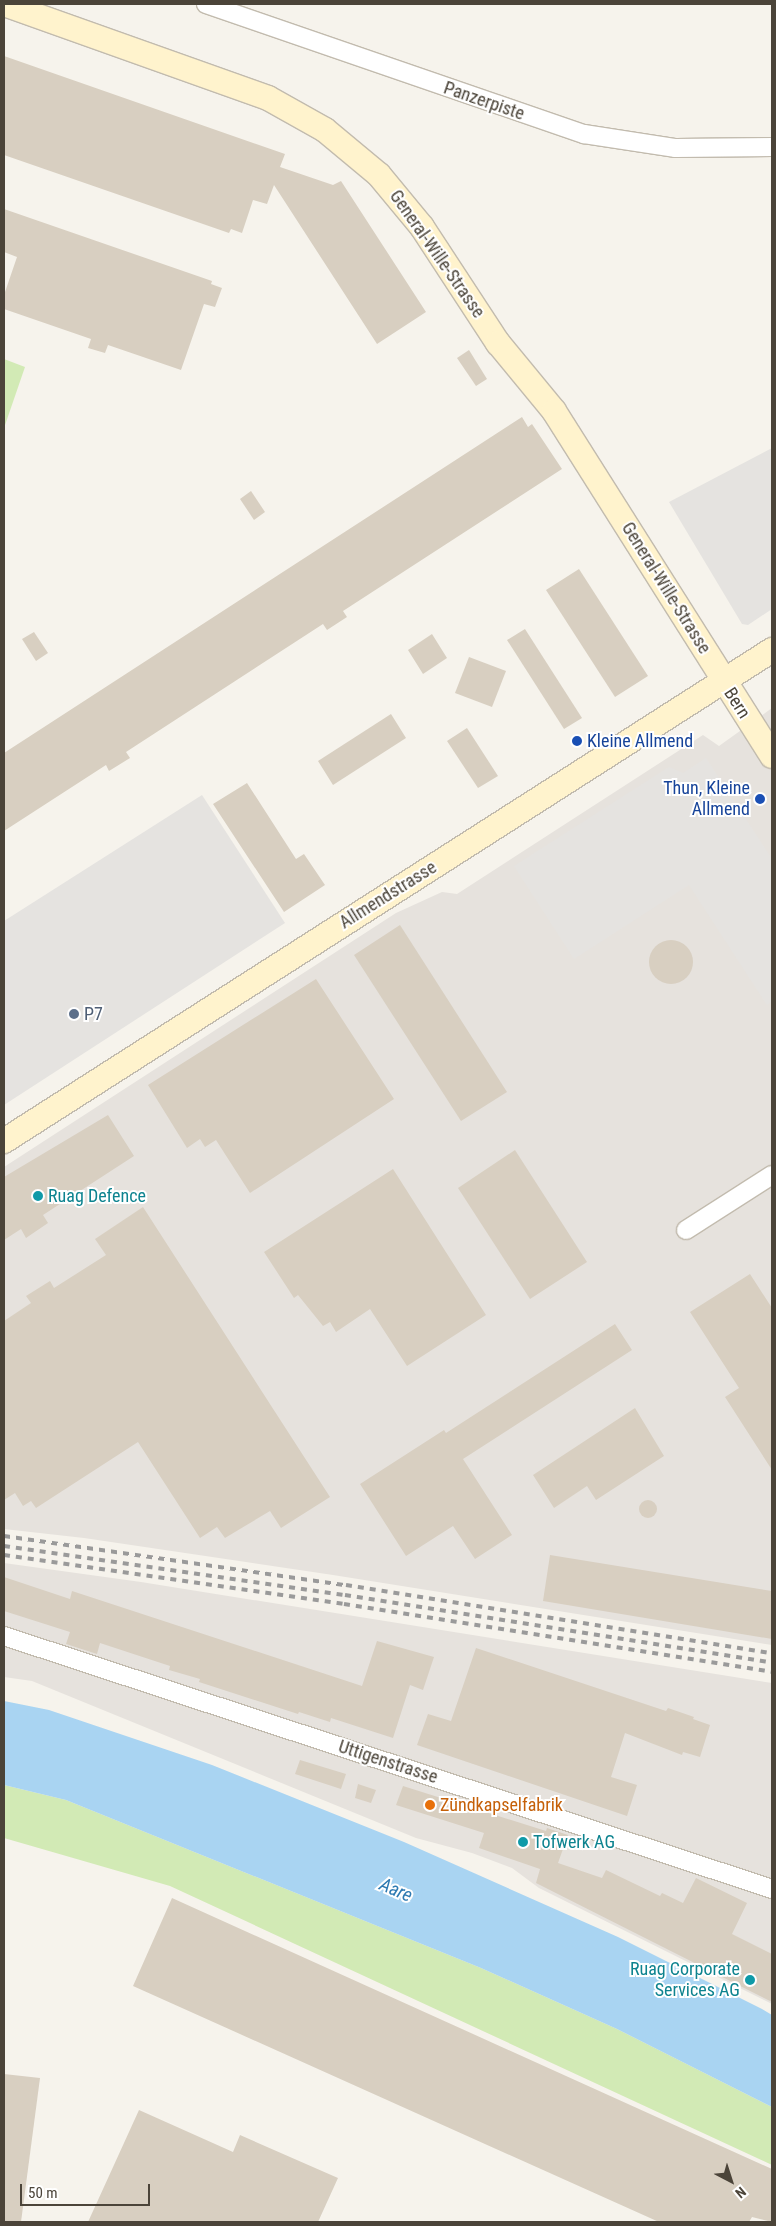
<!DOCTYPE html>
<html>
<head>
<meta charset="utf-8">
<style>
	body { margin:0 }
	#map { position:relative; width:776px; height:2226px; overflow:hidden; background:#f6f3ec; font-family:"Roboto Condensed",sans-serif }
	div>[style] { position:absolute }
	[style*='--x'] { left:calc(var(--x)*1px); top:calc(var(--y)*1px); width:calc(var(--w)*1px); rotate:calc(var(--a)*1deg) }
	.industrial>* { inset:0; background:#e6e2dd }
	.green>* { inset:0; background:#d2eab5 }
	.parking>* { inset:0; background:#e5e3e0 }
	.water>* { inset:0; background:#a9d4f2 }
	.building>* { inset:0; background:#d8cfc1 }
	.round { border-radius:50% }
	.roads { filter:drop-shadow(1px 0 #c2bbae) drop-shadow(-1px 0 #c2bbae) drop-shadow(0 1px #c2bbae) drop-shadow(0 -1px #c2bbae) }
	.minor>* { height:18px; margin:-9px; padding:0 9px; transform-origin:9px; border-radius:9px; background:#fff }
	.secondary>* { height:24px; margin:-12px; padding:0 12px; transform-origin:12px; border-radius:12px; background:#fff3cd }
	.rail>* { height:4px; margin-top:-2px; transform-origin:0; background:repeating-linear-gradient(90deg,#9a9a9a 0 6px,transparent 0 12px) }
	.dots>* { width:14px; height:14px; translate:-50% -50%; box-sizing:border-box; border:2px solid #fff; border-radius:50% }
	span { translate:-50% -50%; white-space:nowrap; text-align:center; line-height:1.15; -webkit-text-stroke:4px #fff; paint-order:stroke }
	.street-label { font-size:18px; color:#4b4439 }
	.transit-label { font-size:18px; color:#164399 }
	.left { translate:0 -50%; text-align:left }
	.right { translate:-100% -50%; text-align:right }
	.service-label { font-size:18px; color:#4e5e75 }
	.culture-label { font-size:18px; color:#0d838f }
	.food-label { font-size:18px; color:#c56008 }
	.water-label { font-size:19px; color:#2e7ab2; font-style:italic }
	.frame { position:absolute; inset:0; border:5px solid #4b4439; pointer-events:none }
	.north { position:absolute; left:706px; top:2156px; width:50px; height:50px; -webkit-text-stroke:4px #fff; paint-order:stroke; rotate:140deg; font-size:14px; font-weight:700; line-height:20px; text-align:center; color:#4b4439 }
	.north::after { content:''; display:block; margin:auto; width:18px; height:22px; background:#4b4439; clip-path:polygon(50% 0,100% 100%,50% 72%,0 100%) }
	.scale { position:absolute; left:20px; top:2184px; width:130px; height:22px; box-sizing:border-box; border:2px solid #4b4439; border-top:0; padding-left:6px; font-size:15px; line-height:18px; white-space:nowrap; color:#4b4439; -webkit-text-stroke:4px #fff; paint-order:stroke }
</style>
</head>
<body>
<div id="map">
	<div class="industrial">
		<div style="clip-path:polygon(772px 708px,772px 1645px,333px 1575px,84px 1538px,4px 1529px,4px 1167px,396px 913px,442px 892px,457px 894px,703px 735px,719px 746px)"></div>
		<div style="clip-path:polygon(4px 1563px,141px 1582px,772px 1683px,772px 2004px,539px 1888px,512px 1868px,472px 1853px,416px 1838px,32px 1681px,4px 1677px)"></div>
	</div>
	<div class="green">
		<div style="clip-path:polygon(4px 359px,25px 367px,4px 428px)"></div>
		<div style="clip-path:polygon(4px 1785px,66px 1800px,481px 1968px,617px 2029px,772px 2107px,772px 2165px,170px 1886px,4px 1838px)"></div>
	</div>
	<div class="parking">
		<div style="clip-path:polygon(772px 448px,772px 609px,748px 625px,742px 624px,669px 502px)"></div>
		<div style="clip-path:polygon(706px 758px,772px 859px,772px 1001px,767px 1005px,689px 885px,574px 959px,514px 866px,669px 767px,683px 773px)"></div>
		<div style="clip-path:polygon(202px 795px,285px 923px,4px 1105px,4px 921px)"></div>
	</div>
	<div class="water">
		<div style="clip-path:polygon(4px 1701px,49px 1710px,212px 1765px,404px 1842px,618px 1937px,762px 2009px,772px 2015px,772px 2107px,617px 2029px,481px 1968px,66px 1800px,4px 1785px)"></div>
	</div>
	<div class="building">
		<div style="clip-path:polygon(4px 56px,285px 154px,280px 167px,333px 185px,341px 181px,426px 312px,377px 344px,274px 185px,267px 204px,253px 200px,242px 233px,231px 229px,229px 233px,4px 155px)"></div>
		<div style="clip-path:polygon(4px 209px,212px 281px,211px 284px,222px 288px,215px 307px,204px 304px,181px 370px,108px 345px,105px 353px,88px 348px,91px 339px,4px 309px,4px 295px,17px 257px,4px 252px)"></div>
		<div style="clip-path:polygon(469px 350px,487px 379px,476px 386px,457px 358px)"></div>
		<div style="clip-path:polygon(522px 417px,528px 427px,532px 424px,562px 469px,343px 611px,347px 617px,327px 630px,323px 624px,126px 752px,130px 758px,109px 771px,106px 765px,4px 831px,4px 753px)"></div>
		<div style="clip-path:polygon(251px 491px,265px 512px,254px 520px,240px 499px)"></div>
		<div style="clip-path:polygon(579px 569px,648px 676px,615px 697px,546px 590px)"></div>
		<div style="clip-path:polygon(525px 629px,582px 718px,564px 729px,507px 640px)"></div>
		<div style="clip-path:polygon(34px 632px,48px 653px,36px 661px,22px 639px)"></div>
		<div style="clip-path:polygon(432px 634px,447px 658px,423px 674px,408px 650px)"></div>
		<div style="clip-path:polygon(469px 657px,506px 671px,492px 707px,455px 693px)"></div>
		<div style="clip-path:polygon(391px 714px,406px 738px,333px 785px,318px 761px)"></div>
		<div style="clip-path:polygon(467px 728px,498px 776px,478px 788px,447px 741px)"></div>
		<div style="clip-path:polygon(247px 783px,296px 859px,304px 854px,325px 885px,284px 912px,213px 804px)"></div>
		<div style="clip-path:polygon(400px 925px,507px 1092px,461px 1121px,354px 955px)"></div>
		<div class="round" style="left:649px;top:940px;width:44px;height:44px"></div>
		<div style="clip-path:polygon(316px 979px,394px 1099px,250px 1193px,216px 1140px,205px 1147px,200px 1139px,187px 1148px,148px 1085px)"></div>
		<div style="clip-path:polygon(108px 1115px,134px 1156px,43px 1215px,48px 1223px,26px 1238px,21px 1229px,4px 1240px,4px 1177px)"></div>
		<div style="clip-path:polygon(515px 1150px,587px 1262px,530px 1299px,458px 1188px)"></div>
		<div style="clip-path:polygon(393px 1169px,486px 1315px,407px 1366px,370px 1309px,336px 1332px,330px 1322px,323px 1326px,298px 1295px,294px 1298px,264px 1252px)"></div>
		<div style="clip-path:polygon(143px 1207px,330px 1497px,281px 1528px,270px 1511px,225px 1538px,217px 1527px,200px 1538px,138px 1442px,36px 1508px,31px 1501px,23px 1506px,15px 1493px,4px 1500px,4px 1321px,31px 1303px,26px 1296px,50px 1281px,54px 1288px,106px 1255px,95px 1239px)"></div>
		<div style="clip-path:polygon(750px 1274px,772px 1308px,772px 1470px,725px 1397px,739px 1388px,690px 1312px)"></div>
		<div style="clip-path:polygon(615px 1324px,632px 1350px,463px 1459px,512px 1535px,475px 1559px,453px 1526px,406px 1556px,360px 1484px,444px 1430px,446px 1433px)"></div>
		<div style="clip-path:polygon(635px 1408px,664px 1456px,596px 1500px,587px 1486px,554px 1508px,533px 1475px)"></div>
		<div class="round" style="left:639px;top:1500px;width:18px;height:18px"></div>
		<div style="clip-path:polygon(550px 1555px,772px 1591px,772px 1639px,543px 1601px)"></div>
		<div style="clip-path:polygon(4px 1577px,70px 1599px,72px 1591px,362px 1686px,377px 1641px,434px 1657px,423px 1690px,410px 1685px,393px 1738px,331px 1718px,330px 1722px,299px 1712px,298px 1714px,199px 1682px,200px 1679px,169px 1670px,170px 1666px,100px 1643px,97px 1654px,66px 1644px,70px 1632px,4px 1611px)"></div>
		<div style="clip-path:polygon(476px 1648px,666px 1711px,668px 1708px,694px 1717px,693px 1719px,710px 1725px,700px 1757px,683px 1752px,682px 1755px,625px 1733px,611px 1777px,637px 1785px,627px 1816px,417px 1745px,428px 1714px,451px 1721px)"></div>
		<div style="clip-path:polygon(300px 1760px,346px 1774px,341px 1789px,295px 1774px)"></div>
		<div style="clip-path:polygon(358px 1784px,376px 1790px,371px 1803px,355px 1798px)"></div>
		<div style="clip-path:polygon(403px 1786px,546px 1831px,547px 1828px,568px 1835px,558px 1863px,602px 1878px,606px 1870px,660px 1896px,662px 1893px,683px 1903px,696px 1878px,747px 1903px,732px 1934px,772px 1954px,772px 2002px,536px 1883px,540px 1869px,479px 1848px,484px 1833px,396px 1805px)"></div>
		<div style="clip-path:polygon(172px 1898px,772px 2169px,772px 2222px,752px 2217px,749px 2222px,659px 2222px,133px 1986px)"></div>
		<div style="clip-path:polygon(4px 2074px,40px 2078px,21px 2222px,4px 2222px)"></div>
		<div style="clip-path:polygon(139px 2110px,233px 2152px,240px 2135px,338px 2178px,318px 2222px,88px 2222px)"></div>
	</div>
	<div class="roads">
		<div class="minor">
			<div style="--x:206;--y:4;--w:400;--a:19"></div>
			<div style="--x:584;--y:134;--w:93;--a:8.7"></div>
			<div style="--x:676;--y:148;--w:96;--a:-0.6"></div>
			<div style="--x:686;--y:1230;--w:102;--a:-32.6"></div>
			<div style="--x:4;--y:1636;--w:809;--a:18.23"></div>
		</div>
		<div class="secondary">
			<div style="--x:4;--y:4;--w:280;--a:19.6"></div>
			<div style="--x:268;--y:98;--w:65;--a:29.3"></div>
			<div style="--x:325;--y:130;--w:70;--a:39.8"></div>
			<div style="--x:379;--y:175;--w:67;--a:50.4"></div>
			<div style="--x:422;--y:227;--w:139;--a:56.8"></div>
			<div style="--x:498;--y:343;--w:88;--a:50.5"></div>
			<div style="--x:554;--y:411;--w:408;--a:57.7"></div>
			<div style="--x:4;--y:1141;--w:912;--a:-32.59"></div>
		</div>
	</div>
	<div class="rail">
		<div style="--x:4;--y:1536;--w:345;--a:8.2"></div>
		<div style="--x:346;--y:1585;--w:431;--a:9.1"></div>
		<div style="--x:4;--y:1546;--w:345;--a:8.2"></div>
		<div style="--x:345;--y:1595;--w:432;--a:9"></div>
		<div style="--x:4;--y:1555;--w:344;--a:8.2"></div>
		<div style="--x:344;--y:1604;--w:433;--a:9"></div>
	</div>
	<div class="dots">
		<div style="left:577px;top:741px;background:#1a4fb4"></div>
		<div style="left:760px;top:799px;background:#1a4fb4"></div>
		<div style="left:74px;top:1014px;background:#5c6f8a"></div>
		<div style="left:38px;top:1196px;background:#0f9aa8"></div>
		<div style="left:430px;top:1805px;background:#e8710a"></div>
		<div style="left:523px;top:1842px;background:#0f9aa8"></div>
		<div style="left:750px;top:1980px;background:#0f9aa8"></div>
	</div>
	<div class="street-label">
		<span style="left:484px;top:101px;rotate:19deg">Panzerpiste</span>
		<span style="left:437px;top:254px;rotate:55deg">General-Wille-Strasse</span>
		<span style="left:666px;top:588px;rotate:58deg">General-Wille-Strasse</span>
		<span style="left:737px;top:703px;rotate:57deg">Bern</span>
		<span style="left:388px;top:895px;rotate:-32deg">Allmendstrasse</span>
		<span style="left:388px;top:1762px;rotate:18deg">Uttigenstrasse</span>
	</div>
	<div class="transit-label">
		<span class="left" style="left:587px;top:741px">Kleine Allmend</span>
		<span class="right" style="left:750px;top:799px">Thun, Kleine<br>Allmend</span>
	</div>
	<div class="service-label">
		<span class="left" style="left:84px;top:1014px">P7</span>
	</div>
	<div class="culture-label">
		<span class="left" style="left:48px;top:1196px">Ruag Defence</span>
		<span class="left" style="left:533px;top:1842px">Tofwerk AG</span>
		<span class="right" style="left:740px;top:1980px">Ruag Corporate<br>Services AG</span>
	</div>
	<div class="food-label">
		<span class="left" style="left:440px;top:1805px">Zündkapselfabrik</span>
	</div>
	<div class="water-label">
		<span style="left:396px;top:1890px;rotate:23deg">Aare</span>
	</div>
	<div class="frame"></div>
	<div class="north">N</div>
	<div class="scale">50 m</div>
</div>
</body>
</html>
